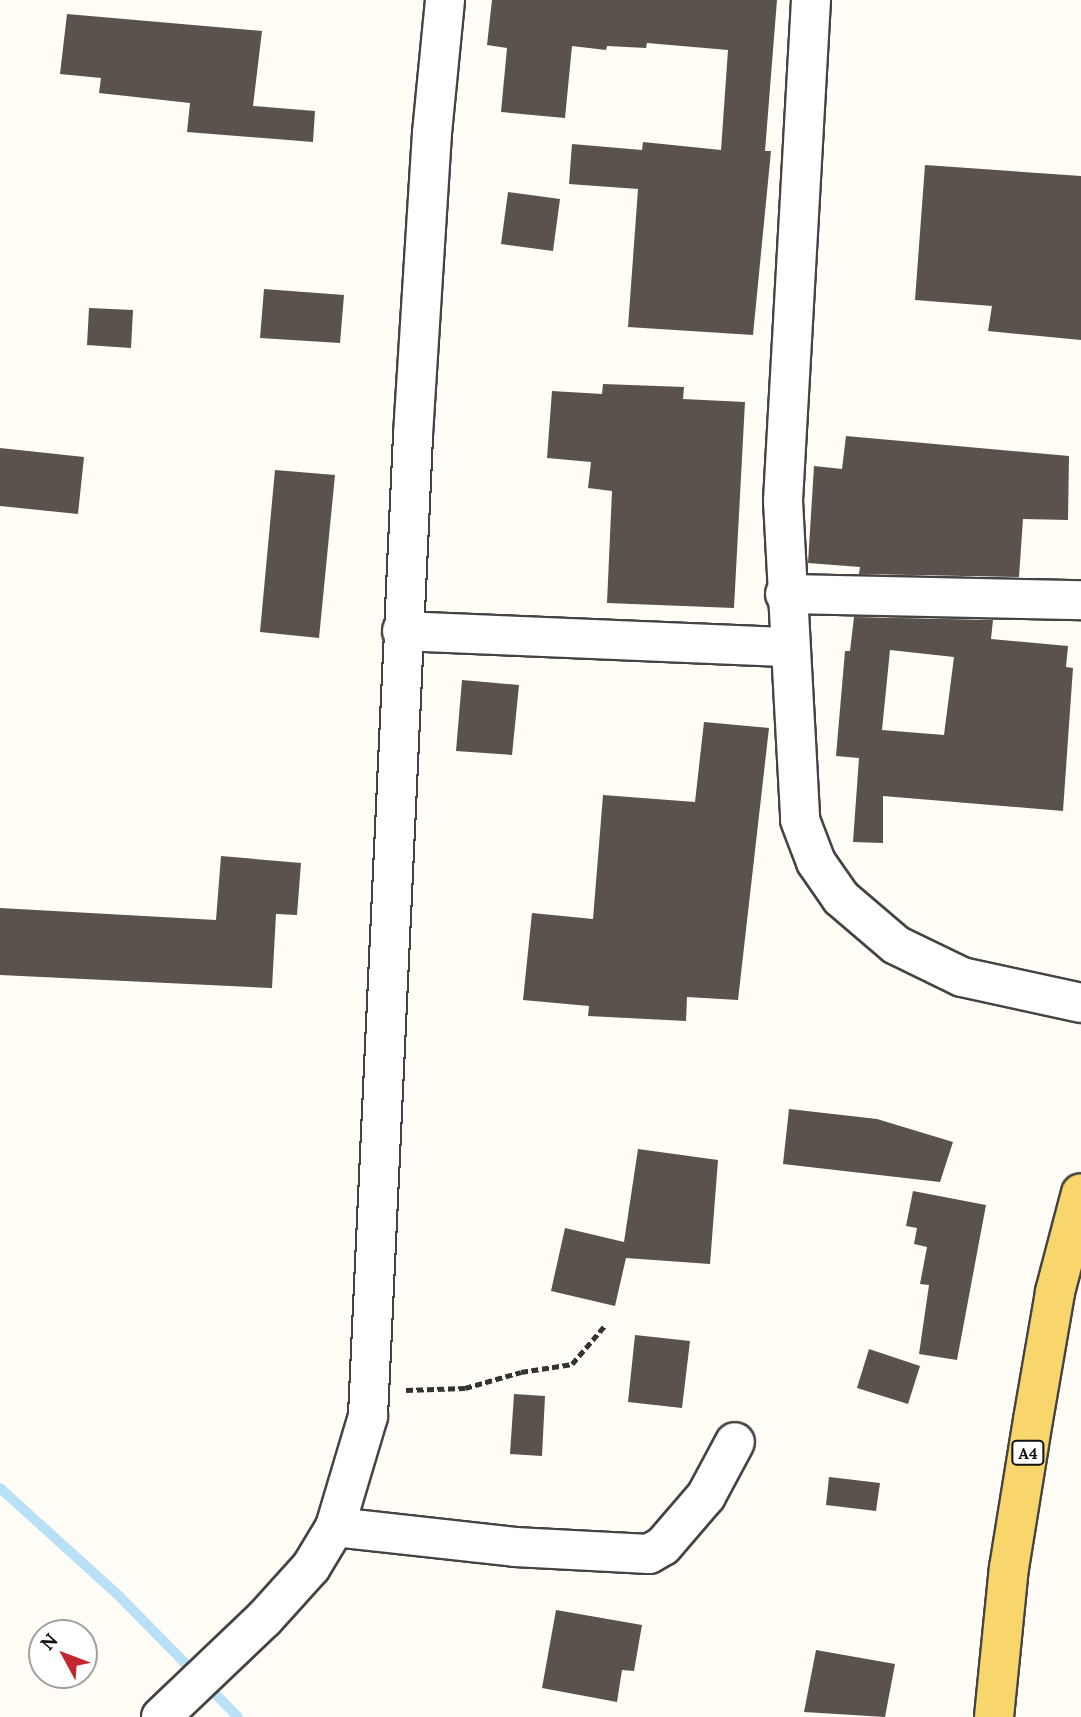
<!DOCTYPE html>
<html>
<head>
<meta charset="utf-8">
<style>
	body { margin:0 }
	#map { position:relative; width:1081px; height:1717px; overflow:hidden; background:#fffdf5; font-family:Lora,serif }
	div>[style] { position:absolute }
	[style*='--x'] { left:calc(var(--x)*1px); top:calc(var(--y)*1px); width:calc(var(--w)*1px); rotate:calc(var(--a)*1deg) }
	.stream>* { height:10px; margin:-5px; padding:0 5px; transform-origin:5px; border-radius:5px; background:#b9e0f7 }
	.building>* { inset:0; background:#5a524d }
	.path>* { height:4.5px; margin-top:-2.25px; transform-origin:0; background:repeating-linear-gradient(90deg,#333 0 7px,transparent 0 10.5px) }
	.roads { filter:drop-shadow(2px 0 #444) drop-shadow(-2px 0 #444) drop-shadow(0 2px #444) drop-shadow(0 -2px #444) }
	.minor>* { height:38px; margin:-19px; padding:0 19px; transform-origin:19px; border-radius:19px; background:#fff }
	.major>* { height:38px; margin:-19px; padding:0 19px; transform-origin:19px; border-radius:19px; background:#f9d66b }
	span { translate:-50% -50%; white-space:nowrap; text-align:center; line-height:1.15; -webkit-text-stroke:7px #fff; paint-order:stroke }
	.shield-label span { padding:2px 5px; background:#fff; border:2px solid; border-radius:5px; -webkit-text-stroke-width:0 }
	.shield-label { font-size:16px; color:#111; font-weight:700 }
	.north { position:absolute; left:28px; top:1619px; width:70px; height:70px; box-sizing:border-box; background:#fff; border:2px solid #a0a0a0; border-radius:50%; rotate:311deg; font-size:19px; font-weight:700; line-height:28px; text-align:center; color:#111 }
	.north::after { content:''; display:block; margin:auto; width:24px; height:32px; background:#c4262e; clip-path:polygon(50% 0,100% 100%,50% 72%,0 100%) }
</style>
</head>
<body>
<div id="map">
	<div class="stream">
		<div style="--x:0;--y:1488;--w:162;--a:42.2"></div>
		<div style="--x:120;--y:1597;--w:168;--a:45.5"></div>
	</div>
	<div class="building">
		<div style="clip-path:polygon(492px 0,777px 0,765px 151px,771px 151px,753px 335px,628px 327px,638px 189px,569px 184px,572px 144px,642px 150px,643px 142px,721px 150px,728px 50px,647px 43px,646px 48px,607px 46px,606px 50px,572px 46px,565px 118px,501px 112px,507px 48px,487px 45px)"></div>
		<div style="clip-path:polygon(67px 14px,262px 31px,253px 106px,315px 111px,313px 142px,187px 132px,190px 103px,99px 93px,101px 78px,60px 74px)"></div>
		<div style="clip-path:polygon(925px 165px,1081px 176px,1081px 340px,988px 331px,992px 306px,915px 300px)"></div>
		<div style="clip-path:polygon(508px 192px,560px 199px,553px 251px,501px 244px)"></div>
		<div style="clip-path:polygon(264px 289px,344px 295px,340px 343px,260px 338px)"></div>
		<div style="clip-path:polygon(89px 308px,133px 310px,131px 348px,87px 345px)"></div>
		<div style="clip-path:polygon(603px 384px,684px 387px,683px 399px,745px 402px,734px 608px,607px 603px,612px 491px,588px 488px,591px 462px,547px 458px,552px 391px,602px 394px)"></div>
		<div style="clip-path:polygon(846px 436px,1069px 456px,1068px 520px,1023px 519px,1019px 577px,859px 574px,860px 567px,808px 563px,814px 466px,842px 469px)"></div>
		<div style="clip-path:polygon(0 448px,84px 457px,78px 514px,0 506px)"></div>
		<div style="clip-path:polygon(275px 470px,335px 475px,319px 638px,260px 632px)"></div>
		<div style="clip-path:polygon(evenodd,854px 617px,993px 620px,991px 639px,1068px 646px,1066px 667px,1073px 668px,1063px 811px,883px 796px,883px 843px,853px 842px,859px 758px,836px 756px,845px 651px,850px 651px,854px 617px,890px 650px,954px 657px,944px 735px,882px 730px,890px 650px)"></div>
		<div style="clip-path:polygon(462px 680px,519px 685px,512px 755px,456px 751px)"></div>
		<div style="clip-path:polygon(704px 722px,769px 728px,738px 1000px,687px 997px,686px 1021px,588px 1016px,589px 1006px,523px 1000px,532px 913px,593px 919px,603px 795px,695px 802px)"></div>
		<div style="clip-path:polygon(221px 856px,301px 863px,297px 915px,276px 914px,272px 988px,0 975px,0 908px,216px 920px)"></div>
		<div style="clip-path:polygon(789px 1109px,877px 1119px,953px 1142px,940px 1182px,783px 1164px)"></div>
		<div style="clip-path:polygon(638px 1149px,718px 1160px,710px 1264px,626px 1258px,615px 1306px,551px 1291px,565px 1228px,624px 1242px)"></div>
		<div style="clip-path:polygon(913px 1191px,986px 1205px,957px 1360px,919px 1354px,929px 1285px,920px 1284px,927px 1247px,914px 1244px,917px 1228px,906px 1226px)"></div>
		<div style="clip-path:polygon(635px 1335px,690px 1341px,682px 1408px,628px 1402px)"></div>
		<div style="clip-path:polygon(869px 1349px,920px 1366px,908px 1404px,857px 1388px)"></div>
		<div style="clip-path:polygon(514px 1394px,545px 1396px,542px 1456px,510px 1454px)"></div>
		<div style="clip-path:polygon(829px 1477px,880px 1483px,876px 1511px,826px 1505px)"></div>
		<div style="clip-path:polygon(556px 1610px,642px 1625px,634px 1671px,622px 1670px,617px 1702px,542px 1688px)"></div>
		<div style="clip-path:polygon(816px 1650px,895px 1664px,885px 1717px,804px 1712px)"></div>
	</div>
	<div class="path">
		<div style="--x:406;--y:1390;--w:59;--a:-1.9"></div>
		<div style="--x:465;--y:1388;--w:58;--a:-15.9"></div>
		<div style="--x:521;--y:1372;--w:52;--a:-8.9"></div>
		<div style="--x:572;--y:1364;--w:52;--a:-49.6"></div>
	</div>
	<div class="roads">
		<div class="minor">
			<div style="--x:811;--y:0;--w:502;--a:93.2"></div>
			<div style="--x:783;--y:501;--w:319;--a:86.9"></div>
			<div style="--x:800;--y:820;--w:45;--a:69.1"></div>
			<div style="--x:816;--y:862;--w:44;--a:55.2"></div>
			<div style="--x:841;--y:898;--w:72;--a:40.5"></div>
			<div style="--x:896;--y:945;--w:73;--a:25.9"></div>
			<div style="--x:962;--y:977;--w:122;--a:12.3"></div>
			<div style="--x:785;--y:594;--w:296;--a:1.2"></div>
			<div style="--x:402;--y:631;--w:387;--a:2.4"></div>
			<div style="--x:335;--y:1527;--w:181;--a:6.3"></div>
			<div style="--x:515;--y:1547;--w:134;--a:3"></div>
			<div style="--x:649;--y:1554;--w:16;--a:-30"></div>
			<div style="--x:663;--y:1546;--w:66;--a:-49.3"></div>
			<div style="--x:706;--y:1496;--w:61;--a:-61.8"></div>
			<div style="--x:161;--y:1717;--w:142;--a:-43.6"></div>
			<div style="--x:264;--y:1619;--w:70;--a:-47.9"></div>
			<div style="--x:311;--y:1567;--w:47;--a:-59"></div>
			<div style="--x:335;--y:1527;--w:116;--a:-73.4"></div>
			<div style="--x:368;--y:1416;--w:982;--a:-87.37"></div>
			<div style="--x:413;--y:435;--w:303;--a:-86.4"></div>
			<div style="--x:432;--y:133;--w:134;--a:-84.4"></div>
		</div>
		<div class="major">
			<div style="--x:994;--y:1717;--w:150;--a:-84.3"></div>
			<div style="--x:1009;--y:1568;--w:150;--a:-80.8"></div>
			<div style="--x:1033;--y:1420;--w:130;--a:-80.2"></div>
			<div style="--x:1055;--y:1292;--w:102;--a:-75.3"></div>
		</div>
	</div>
	<div class="shield-label">
		<span style="left:1028px;top:1453px">A4</span>
	</div>
	<div class="north">N</div>
</div>
</body>
</html>
